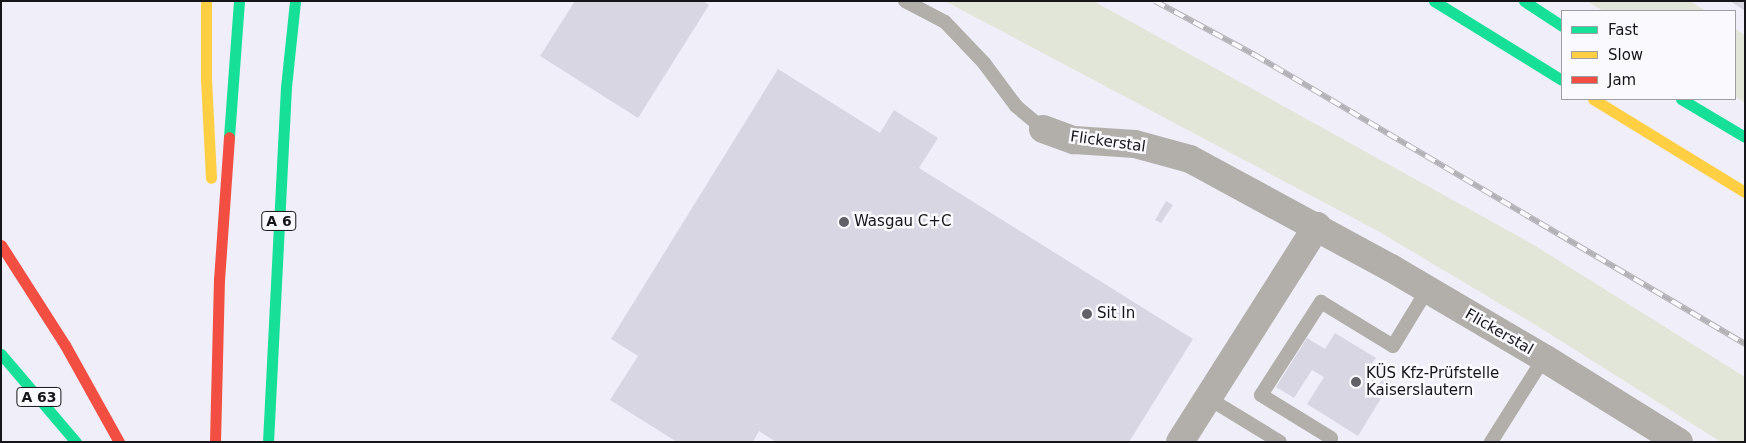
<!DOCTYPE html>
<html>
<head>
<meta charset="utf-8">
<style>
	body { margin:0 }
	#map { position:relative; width:1746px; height:443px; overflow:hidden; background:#f0eef8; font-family:"DejaVu Sans",sans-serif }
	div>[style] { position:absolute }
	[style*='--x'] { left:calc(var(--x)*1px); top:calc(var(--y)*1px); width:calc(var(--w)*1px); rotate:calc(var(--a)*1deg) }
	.green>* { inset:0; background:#e2e6d8 }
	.building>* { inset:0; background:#d8d6e2 }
	.lane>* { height:14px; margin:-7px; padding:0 7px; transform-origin:7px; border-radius:7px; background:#b2afab }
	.street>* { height:28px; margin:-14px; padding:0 14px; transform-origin:14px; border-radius:14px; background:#b2afab }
	.fast>* { height:11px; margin:-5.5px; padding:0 5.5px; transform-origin:5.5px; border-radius:5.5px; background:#16e098 }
	.slow>* { height:11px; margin:-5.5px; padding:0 5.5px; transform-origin:5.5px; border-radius:5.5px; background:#ffcf43 }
	.jam>* { height:11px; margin:-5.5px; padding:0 5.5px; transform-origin:5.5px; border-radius:5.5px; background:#f24e42 }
	.rail>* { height:5.5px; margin-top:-2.75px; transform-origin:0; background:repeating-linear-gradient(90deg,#faf9fd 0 11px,#b4b2b6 0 22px); box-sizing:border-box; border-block:1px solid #b4b2b6 }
	.dots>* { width:14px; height:14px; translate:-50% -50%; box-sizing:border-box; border:2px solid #faf9fd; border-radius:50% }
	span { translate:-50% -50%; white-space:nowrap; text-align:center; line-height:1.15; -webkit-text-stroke:5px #faf9fd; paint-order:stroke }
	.shield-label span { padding:1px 4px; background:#faf9fd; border:1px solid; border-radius:4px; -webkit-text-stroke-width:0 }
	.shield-label { font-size:14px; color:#16151a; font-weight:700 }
	.street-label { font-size:15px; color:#16151a }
	.poi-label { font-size:15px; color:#16151a }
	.left { translate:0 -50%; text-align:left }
	.frame { position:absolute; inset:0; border:2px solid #16151a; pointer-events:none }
	.legend { position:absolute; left:1561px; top:10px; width:175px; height:90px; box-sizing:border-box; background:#faf9fd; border:1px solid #9f9ea2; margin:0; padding:6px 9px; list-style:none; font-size:15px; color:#16151a }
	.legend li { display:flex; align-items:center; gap:10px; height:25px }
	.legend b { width:25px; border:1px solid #9f9ea2 }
</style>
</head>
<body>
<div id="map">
	<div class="green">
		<div style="clip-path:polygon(945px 1px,1093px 1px,1126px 19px,1534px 245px,1745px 377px,1745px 442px,1721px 442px,1539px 327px,1376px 230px)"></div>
		<div style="clip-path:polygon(1587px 1px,1690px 1px,1706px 11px,1603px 11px)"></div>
		<div style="clip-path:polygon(1735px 29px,1745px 35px,1745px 103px,1735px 96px)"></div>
	</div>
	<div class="building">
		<div style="clip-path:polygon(575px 1px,703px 1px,709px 5px,638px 118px,540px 56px)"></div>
		<div style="clip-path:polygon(1730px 1px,1745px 1px,1745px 11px)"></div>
		<div style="clip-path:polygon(778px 69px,880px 133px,894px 110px,938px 138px,919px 168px,1193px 339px,1129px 442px,776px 442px,759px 431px,753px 442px,677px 442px,610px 400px,638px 356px,611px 339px)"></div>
		<div style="clip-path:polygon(1166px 201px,1173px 205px,1161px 223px,1155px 220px)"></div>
		<div style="clip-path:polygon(1335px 333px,1376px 358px,1372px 363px,1394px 377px,1358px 436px,1307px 404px,1324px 377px,1312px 370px,1294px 398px,1276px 387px,1307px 338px,1325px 349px)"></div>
	</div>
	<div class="lane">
		<div style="--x:905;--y:1;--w:45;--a:27.7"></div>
		<div style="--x:945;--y:22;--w:57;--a:46.4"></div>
		<div style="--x:984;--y:63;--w:54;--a:53.3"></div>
		<div style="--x:1016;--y:106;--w:35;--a:40"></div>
		<div style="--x:1208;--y:398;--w:84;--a:31.4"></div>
		<div style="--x:1329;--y:442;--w:4;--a:-63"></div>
		<div style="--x:1331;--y:438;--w:82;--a:-148.4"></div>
		<div style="--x:1261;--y:395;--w:111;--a:-57.2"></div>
		<div style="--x:1321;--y:302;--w:84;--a:31.4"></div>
		<div style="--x:1393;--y:346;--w:66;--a:-58.7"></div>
		<div style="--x:1491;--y:442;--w:99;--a:-57.8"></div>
	</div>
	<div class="street">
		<div style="--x:1043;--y:129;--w:33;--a:20"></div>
		<div style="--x:1074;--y:140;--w:61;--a:3.8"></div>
		<div style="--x:1135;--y:144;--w:57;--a:15.3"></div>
		<div style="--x:1190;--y:159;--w:229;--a:28.5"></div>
		<div style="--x:1391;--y:268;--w:178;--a:30.5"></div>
		<div style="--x:1544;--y:358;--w:159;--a:31.9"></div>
		<div style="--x:1180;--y:442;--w:256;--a:-57.6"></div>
	</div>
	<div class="fast">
		<div style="--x:1434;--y:1;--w:150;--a:31.7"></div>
		<div style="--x:1524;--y:1;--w:45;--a:33.3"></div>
		<div style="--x:1681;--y:99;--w:74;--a:30.7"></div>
		<div style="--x:229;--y:137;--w:136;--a:-85.8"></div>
		<div style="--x:1;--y:354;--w:116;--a:49.6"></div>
		<div style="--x:268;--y:442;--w:355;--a:-87.1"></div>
		<div style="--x:286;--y:87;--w:86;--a:-84"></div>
	</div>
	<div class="slow">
		<div style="--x:206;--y:1;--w:78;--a:90"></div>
		<div style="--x:206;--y:79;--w:99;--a:87.1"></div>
		<div style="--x:1593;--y:99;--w:178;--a:31.5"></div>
	</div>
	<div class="jam">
		<div style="--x:1;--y:245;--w:119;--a:57.4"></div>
		<div style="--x:65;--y:345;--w:111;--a:60.9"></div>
		<div style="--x:215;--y:442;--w:162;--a:-88.6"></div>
		<div style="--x:219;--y:280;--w:143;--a:-86"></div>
	</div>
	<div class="rail">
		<div style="--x:1155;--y:1;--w:114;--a:28.4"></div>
		<div style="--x:1255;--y:55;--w:569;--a:30.53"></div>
	</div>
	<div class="dots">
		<div style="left:844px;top:222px;background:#626168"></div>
		<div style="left:1087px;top:314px;background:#626168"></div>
		<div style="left:1356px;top:382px;background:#626168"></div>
	</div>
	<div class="shield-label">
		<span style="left:279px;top:221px">A 6</span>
		<span style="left:39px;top:397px">A 63</span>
	</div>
	<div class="street-label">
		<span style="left:1108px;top:142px;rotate:8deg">Flickerstal</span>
		<span style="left:1499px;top:332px;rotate:30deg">Flickerstal</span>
	</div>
	<div class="poi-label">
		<span class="left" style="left:854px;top:222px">Wasgau C+C</span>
		<span class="left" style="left:1097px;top:314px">Sit In</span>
		<span class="left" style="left:1366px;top:382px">KÜS Kfz-Prüfstelle<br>Kaiserslautern</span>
	</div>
	<div class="frame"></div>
	<ul class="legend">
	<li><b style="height:6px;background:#16e098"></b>Fast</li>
	<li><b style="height:6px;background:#ffcf43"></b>Slow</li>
	<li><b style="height:6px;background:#f24e42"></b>Jam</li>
	</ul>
</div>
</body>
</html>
